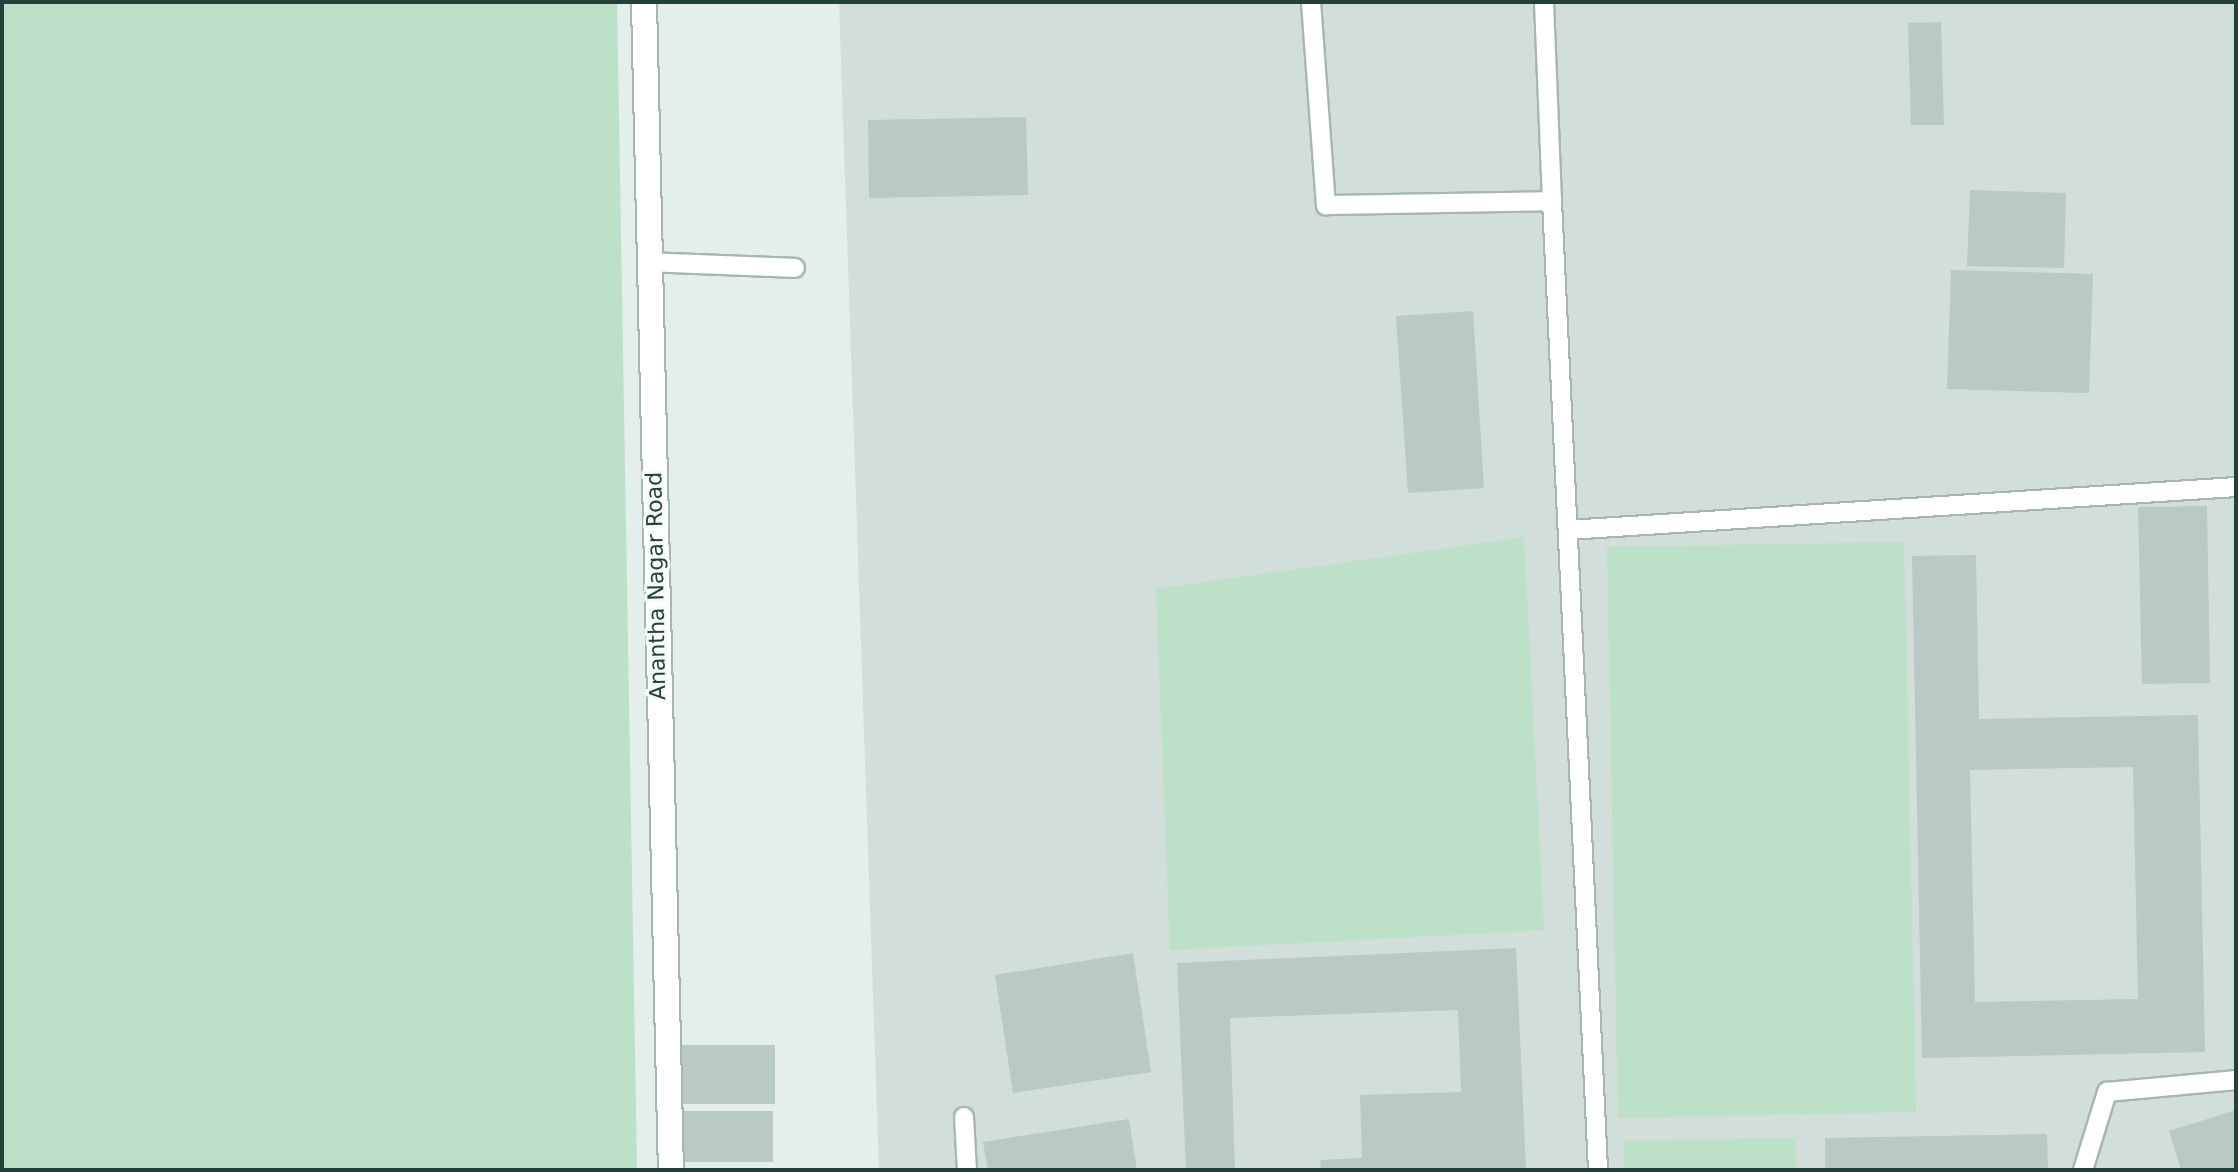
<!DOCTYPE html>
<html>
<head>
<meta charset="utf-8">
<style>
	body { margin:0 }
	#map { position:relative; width:2238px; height:1172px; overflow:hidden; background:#e4eeea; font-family:"DejaVu Sans",sans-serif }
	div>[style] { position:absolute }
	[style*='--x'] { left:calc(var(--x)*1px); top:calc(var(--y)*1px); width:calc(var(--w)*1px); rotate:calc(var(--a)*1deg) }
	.built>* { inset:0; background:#d2ded9 }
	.green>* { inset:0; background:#bde0c8 }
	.building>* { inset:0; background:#b9c9c3 }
	.roads { filter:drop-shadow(2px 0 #a6b7b2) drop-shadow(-2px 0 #a6b7b2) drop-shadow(0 2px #a6b7b2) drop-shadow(0 -2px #a6b7b2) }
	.lane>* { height:18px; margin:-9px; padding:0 9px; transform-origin:9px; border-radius:9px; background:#fff }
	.secondary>* { height:24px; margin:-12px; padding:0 12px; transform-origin:12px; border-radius:12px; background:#fff }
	span { translate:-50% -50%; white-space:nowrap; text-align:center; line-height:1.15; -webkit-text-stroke:6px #f5faf8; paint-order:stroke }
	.street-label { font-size:22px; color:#23413a }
	.frame { position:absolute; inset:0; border:4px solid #23413a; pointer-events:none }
</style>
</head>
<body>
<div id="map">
	<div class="built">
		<div style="clip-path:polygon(839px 2px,2236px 2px,2236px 1170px,879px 1170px)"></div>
	</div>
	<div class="green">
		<div style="clip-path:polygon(2px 2px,617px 2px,637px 1170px,2px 1170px)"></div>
		<div style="clip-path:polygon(1524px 537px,1544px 930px,1170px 950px,1156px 589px)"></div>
		<div style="clip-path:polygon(1904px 542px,1916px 1112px,1618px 1118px,1607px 547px)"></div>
		<div style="clip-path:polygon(1795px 1138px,1796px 1170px,1624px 1170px,1624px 1141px)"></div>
	</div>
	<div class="building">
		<div style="clip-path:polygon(1941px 22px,1944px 125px,1911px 125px,1908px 23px)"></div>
		<div style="clip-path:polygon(1026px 117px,1028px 195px,869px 198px,868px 120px)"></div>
		<div style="clip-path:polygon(1970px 190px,2066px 193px,2064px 268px,1967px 266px)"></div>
		<div style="clip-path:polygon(1951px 270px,2093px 274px,2089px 393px,1947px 389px)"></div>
		<div style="clip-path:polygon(1473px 311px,1484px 488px,1408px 493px,1396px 316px)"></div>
		<div style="clip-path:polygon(2207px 506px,2210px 683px,2142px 684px,2138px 507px)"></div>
		<div style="clip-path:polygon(evenodd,1976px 555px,1979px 719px,2198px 715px,2205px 1052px,1922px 1058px,1912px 556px,1976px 555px,2133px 767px,2138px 999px,1975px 1002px,1970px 770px,2133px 767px)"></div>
		<div style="clip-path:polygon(1516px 948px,1526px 1170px,1321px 1170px,1320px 1160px,1362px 1158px,1360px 1095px,1461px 1092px,1458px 1010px,1230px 1018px,1235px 1170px,1186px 1170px,1177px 963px)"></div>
		<div style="clip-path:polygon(1133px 953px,1151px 1072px,1013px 1093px,995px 975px)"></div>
		<div style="clip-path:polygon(681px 1045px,775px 1045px,775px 1104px,681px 1104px)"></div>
		<div style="clip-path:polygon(2236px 1110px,2236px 1170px,2181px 1170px,2169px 1131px)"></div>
		<div style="clip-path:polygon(681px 1111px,773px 1111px,773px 1162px,681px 1162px)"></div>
		<div style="clip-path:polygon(1129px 1119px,1137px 1170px,988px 1170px,983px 1142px)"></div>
		<div style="clip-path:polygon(2047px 1134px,2048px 1170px,1825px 1170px,1825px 1138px)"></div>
	</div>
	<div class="roads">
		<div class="lane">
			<div style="--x:1311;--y:2;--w:204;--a:85.8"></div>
			<div style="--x:1326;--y:205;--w:226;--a:-1"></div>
			<div style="--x:1552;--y:201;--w:970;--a:87.28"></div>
			<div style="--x:1544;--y:2;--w:199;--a:87.7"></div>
			<div style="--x:648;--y:262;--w:147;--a:2.3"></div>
			<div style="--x:1568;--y:530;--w:669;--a:-3.68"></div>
			<div style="--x:964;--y:1117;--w:53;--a:86.8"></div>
			<div style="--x:2083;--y:1170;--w:82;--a:-72.9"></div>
			<div style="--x:2107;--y:1092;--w:130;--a:-5.3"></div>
		</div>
		<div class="secondary">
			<div style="--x:644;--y:2;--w:1168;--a:88.68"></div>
		</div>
	</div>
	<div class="street-label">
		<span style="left:656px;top:586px;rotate:-91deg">Anantha Nagar Road</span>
	</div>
	<div class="frame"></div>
</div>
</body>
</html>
